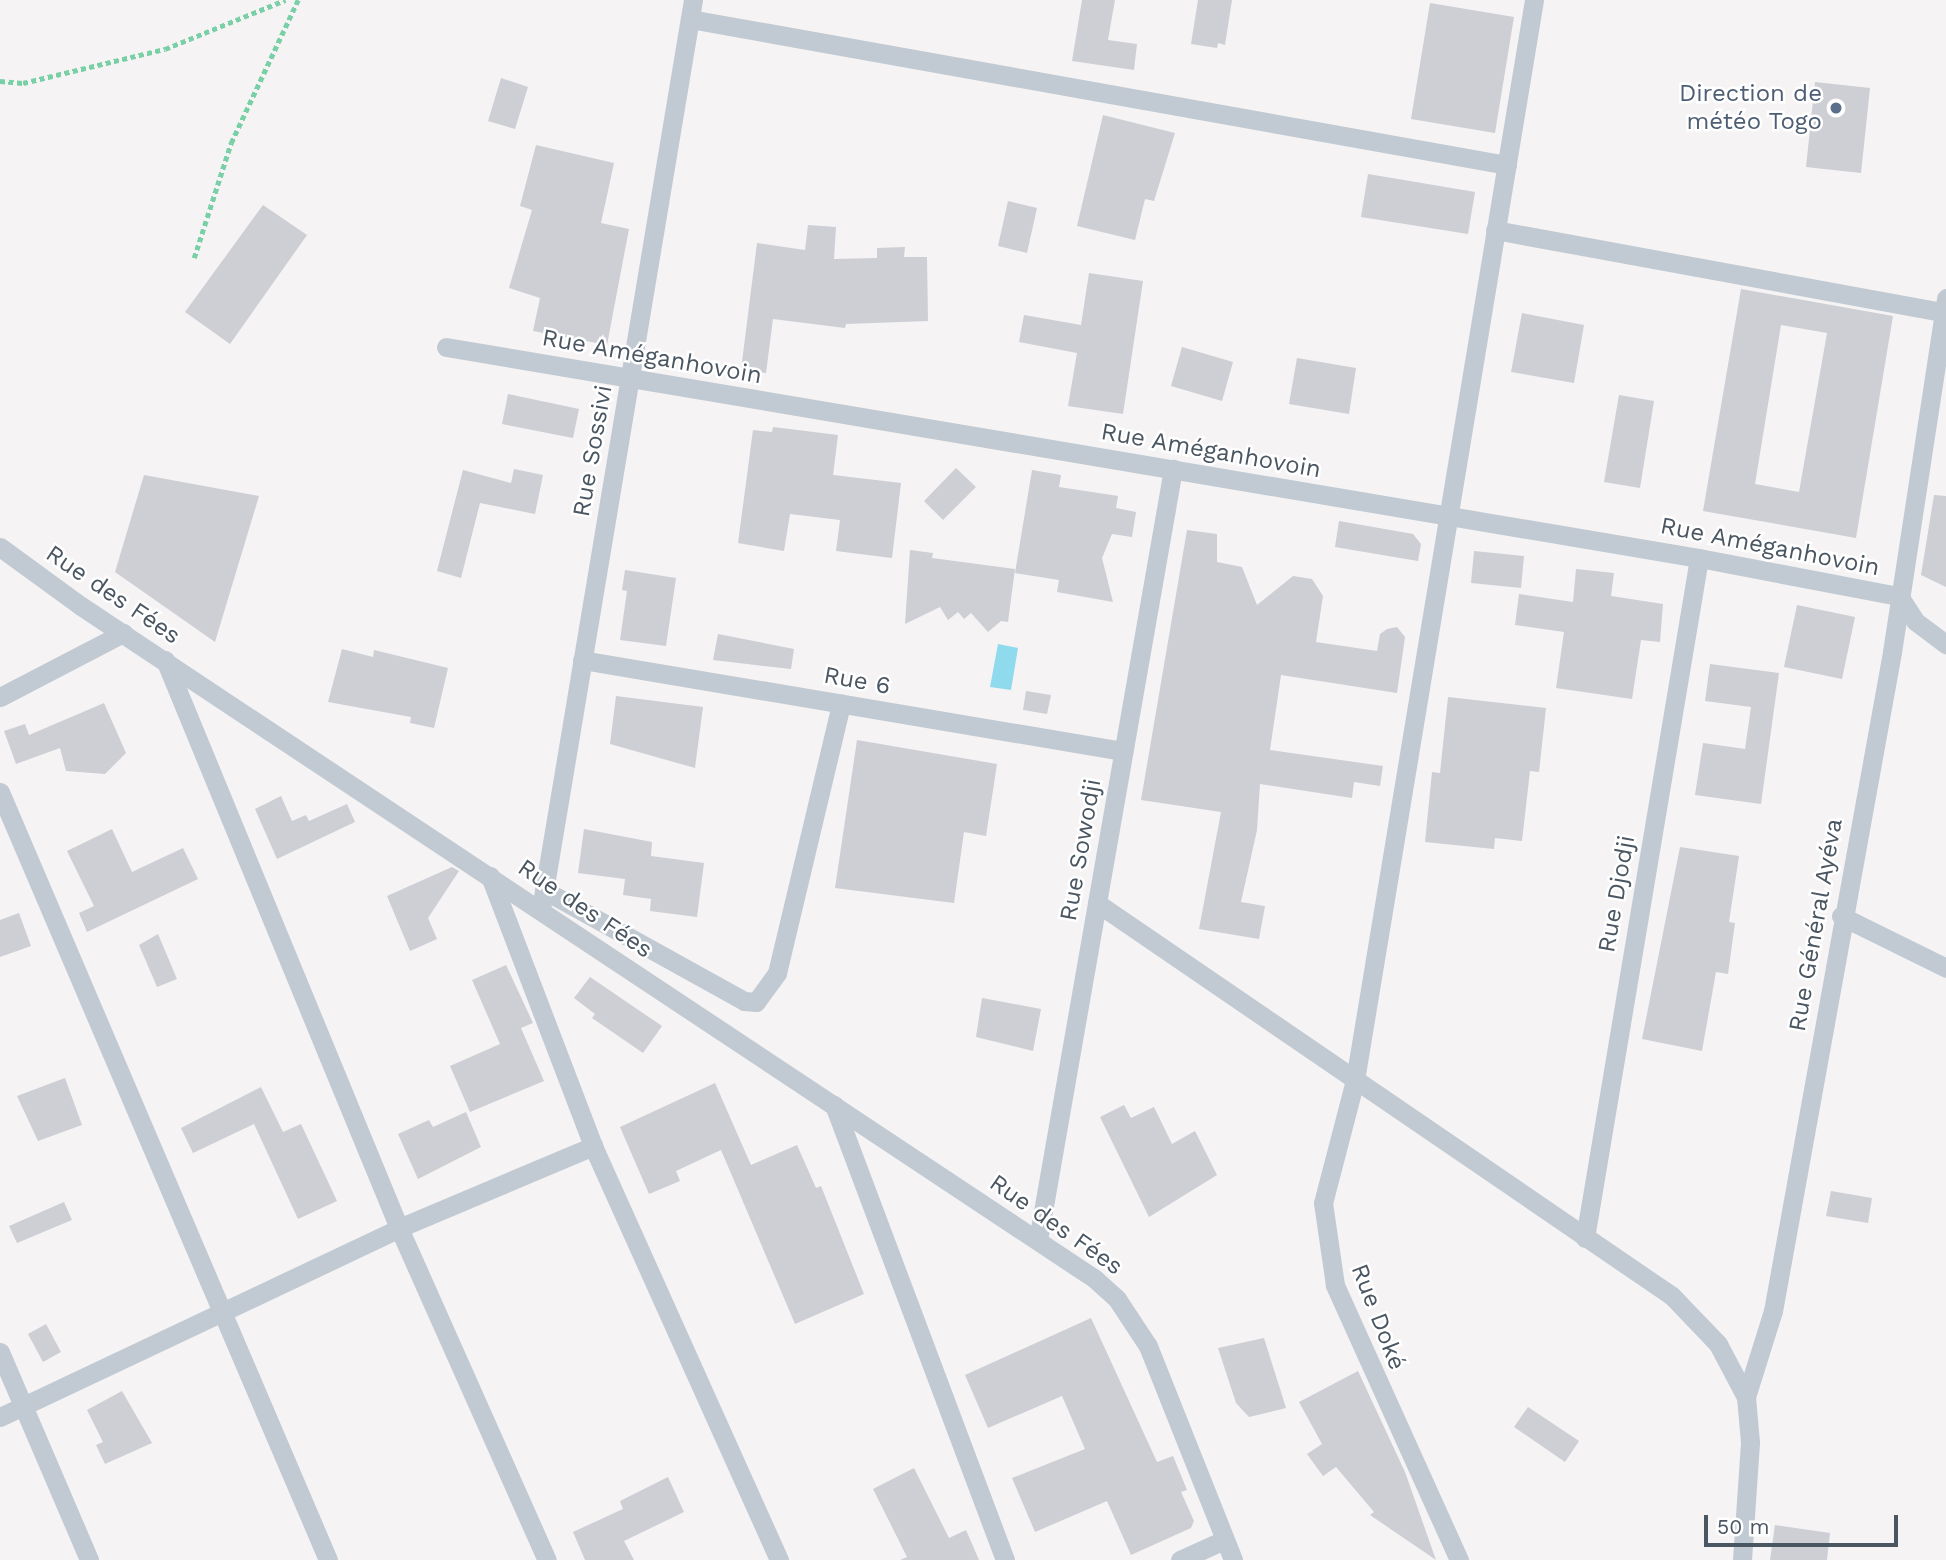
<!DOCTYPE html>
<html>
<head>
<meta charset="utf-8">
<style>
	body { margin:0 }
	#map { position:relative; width:1946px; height:1560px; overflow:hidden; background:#f5f3f3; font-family:"Work Sans",sans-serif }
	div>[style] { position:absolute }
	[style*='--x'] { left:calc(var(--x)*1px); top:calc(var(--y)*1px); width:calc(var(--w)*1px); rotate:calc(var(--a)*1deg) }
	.water>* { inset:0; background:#90daee }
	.building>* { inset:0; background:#cdcfd5 }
	.path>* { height:4.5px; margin-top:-2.25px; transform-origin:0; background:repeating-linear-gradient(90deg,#7ad0a6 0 5px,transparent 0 8.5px) }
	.street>* { height:19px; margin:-9.5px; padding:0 9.5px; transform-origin:9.5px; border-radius:9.5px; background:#c1cad2 }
	.dots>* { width:19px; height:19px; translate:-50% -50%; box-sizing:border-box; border:4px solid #fff; border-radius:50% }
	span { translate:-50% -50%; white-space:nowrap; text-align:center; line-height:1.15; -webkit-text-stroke:5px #fff; paint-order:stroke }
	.service-label { font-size:24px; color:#4e5e75 }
	.right { translate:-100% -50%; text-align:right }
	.street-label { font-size:24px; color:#4a5661 }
	.scale { position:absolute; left:1704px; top:1515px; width:194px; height:32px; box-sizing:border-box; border:4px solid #4a5661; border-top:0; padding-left:9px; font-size:21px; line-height:24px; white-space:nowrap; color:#4a5661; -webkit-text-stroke:5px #fff; paint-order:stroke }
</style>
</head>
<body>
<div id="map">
	<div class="water">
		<div style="clip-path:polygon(998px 644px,1018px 648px,1011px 690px,990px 687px)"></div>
	</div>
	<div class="building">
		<div style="clip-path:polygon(1082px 0,1115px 0,1108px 40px,1137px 44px,1134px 70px,1072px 61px)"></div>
		<div style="clip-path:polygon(1198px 0,1232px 0,1225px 45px,1218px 43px,1217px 48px,1191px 44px)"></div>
		<div style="clip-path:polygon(1430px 3px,1514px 17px,1495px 133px,1411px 119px)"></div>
		<div style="clip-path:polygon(501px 78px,528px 87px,515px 129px,488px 121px)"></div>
		<div style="clip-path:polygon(1815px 82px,1870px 88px,1861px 173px,1806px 167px)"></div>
		<div style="clip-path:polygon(1103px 115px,1175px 133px,1154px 201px,1145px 199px,1135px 240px,1077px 226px)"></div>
		<div style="clip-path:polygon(536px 145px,614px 163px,601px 223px,629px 229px,607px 345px,533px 331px,540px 298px,509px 288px,532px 210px,520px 206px)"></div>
		<div style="clip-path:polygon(1368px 174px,1475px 192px,1468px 234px,1361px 217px)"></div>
		<div style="clip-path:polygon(1008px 201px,1037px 208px,1027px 253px,998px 246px)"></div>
		<div style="clip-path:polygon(263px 205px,307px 235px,230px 344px,185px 312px)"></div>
		<div style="clip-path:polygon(808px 225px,836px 227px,834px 259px,877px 258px,877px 248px,905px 247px,904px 257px,927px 257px,928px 321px,846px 324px,845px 328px,773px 319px,766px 373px,741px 370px,757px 243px,805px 250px)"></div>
		<div style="clip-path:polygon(1089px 273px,1143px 281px,1123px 414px,1068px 406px,1077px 353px,1019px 342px,1024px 315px,1081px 325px)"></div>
		<div style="clip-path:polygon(evenodd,1741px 289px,1893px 316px,1856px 538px,1703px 511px,1741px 289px,1781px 325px,1827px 333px,1799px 492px,1755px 484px,1781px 325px)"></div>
		<div style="clip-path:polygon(1522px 313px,1584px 325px,1574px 383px,1511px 372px)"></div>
		<div style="clip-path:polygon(1182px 347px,1233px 362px,1222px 401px,1171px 386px)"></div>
		<div style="clip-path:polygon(1297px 358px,1356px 368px,1349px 414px,1289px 404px)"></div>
		<div style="clip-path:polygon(508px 394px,579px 409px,573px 438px,502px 424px)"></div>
		<div style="clip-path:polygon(1619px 395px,1654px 401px,1640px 488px,1604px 482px)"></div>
		<div style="clip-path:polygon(773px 427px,838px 435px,833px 475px,901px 483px,892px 558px,836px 551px,840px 520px,790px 514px,784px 551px,738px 543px,753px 430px,772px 432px)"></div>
		<div style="clip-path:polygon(956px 468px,976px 487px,943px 520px,924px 501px)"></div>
		<div style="clip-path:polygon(514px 469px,543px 475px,535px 514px,480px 503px,461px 578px,437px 571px,463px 470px,511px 483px)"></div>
		<div style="clip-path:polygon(1032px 470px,1061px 475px,1059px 487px,1118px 496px,1116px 508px,1136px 512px,1132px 537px,1112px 534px,1102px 558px,1113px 602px,1057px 592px,1059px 580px,1015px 573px)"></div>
		<div style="clip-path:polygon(144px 475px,259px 496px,215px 642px,115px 572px)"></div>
		<div style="clip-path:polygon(1934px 495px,1946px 496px,1946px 587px,1921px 575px)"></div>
		<div style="clip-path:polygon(1339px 521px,1413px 534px,1421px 544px,1418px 561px,1335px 547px)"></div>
		<div style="clip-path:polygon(1187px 530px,1217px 534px,1217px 562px,1242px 567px,1257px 605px,1293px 576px,1312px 579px,1323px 596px,1316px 642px,1377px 651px,1380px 634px,1387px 629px,1397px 627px,1405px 637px,1397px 693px,1281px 675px,1270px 750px,1383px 766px,1380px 786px,1354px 782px,1352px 798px,1260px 784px,1257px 830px,1241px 902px,1265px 906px,1259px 939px,1199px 929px,1221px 812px,1141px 800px)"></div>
		<div style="clip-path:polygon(910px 550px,933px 553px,932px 558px,1015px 569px,1008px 622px,1001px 621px,988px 632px,971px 613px,964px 619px,958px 612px,948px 620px,940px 607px,905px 624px)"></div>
		<div style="clip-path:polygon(1474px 551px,1524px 556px,1521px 588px,1471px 583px)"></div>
		<div style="clip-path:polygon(1576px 569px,1614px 573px,1611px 596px,1663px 604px,1660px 642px,1641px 640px,1632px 699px,1556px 688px,1564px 632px,1515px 625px,1519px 594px,1573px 602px)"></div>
		<div style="clip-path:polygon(625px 570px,676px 578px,666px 646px,620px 640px,627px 591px,622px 590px)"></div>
		<div style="clip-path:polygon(1797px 605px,1855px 617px,1842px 679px,1784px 667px)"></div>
		<div style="clip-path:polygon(718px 634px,794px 649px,791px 669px,713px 660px)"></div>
		<div style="clip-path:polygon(342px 649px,373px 657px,374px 650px,448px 668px,434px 728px,410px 723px,411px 717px,328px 702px)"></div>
		<div style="clip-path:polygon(1710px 664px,1779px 673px,1761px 804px,1695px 795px,1703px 743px,1745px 749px,1751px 707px,1705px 701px)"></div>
		<div style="clip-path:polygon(1026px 691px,1051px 695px,1047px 714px,1023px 710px)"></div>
		<div style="clip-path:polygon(616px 696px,703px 707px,695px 768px,610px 744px)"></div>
		<div style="clip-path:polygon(1448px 697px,1546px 708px,1539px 772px,1530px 771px,1522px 841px,1495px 838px,1494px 849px,1425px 842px,1432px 772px,1440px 773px)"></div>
		<div style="clip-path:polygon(104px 703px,126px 753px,105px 774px,66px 771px,60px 748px,16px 764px,4px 731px,25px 724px,29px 735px)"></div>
		<div style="clip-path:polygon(857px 740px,997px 764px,986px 836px,964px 832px,954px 903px,835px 888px)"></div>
		<div style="clip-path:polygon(281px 796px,292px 821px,306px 815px,309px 821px,347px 804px,355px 822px,277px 859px,255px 809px)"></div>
		<div style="clip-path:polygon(112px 829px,132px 872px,183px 848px,198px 879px,87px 932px,79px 913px,94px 906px,67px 851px)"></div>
		<div style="clip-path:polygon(584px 829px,652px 842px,651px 856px,704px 863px,697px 917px,650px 911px,651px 899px,623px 895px,625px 879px,578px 873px)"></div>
		<div style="clip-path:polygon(1680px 847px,1739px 856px,1729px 922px,1735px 923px,1728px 974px,1716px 972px,1702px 1051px,1642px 1039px)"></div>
		<div style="clip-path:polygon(452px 867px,459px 871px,428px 918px,437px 939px,410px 951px,387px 896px)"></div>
		<div style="clip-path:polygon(19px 913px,31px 946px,0 957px,0 920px)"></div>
		<div style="clip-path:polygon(158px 934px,177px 979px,157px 987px,139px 945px)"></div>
		<div style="clip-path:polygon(506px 965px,533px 1023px,521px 1028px,544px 1081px,470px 1112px,450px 1066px,500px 1044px,472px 980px)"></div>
		<div style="clip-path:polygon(590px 977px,662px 1026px,643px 1053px,592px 1018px,595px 1014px,574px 998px)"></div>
		<div style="clip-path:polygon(982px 998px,1041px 1009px,1033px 1051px,976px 1037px)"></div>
		<div style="clip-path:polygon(65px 1078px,82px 1125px,38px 1141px,17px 1096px)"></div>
		<div style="clip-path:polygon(715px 1083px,751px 1165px,797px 1145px,816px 1188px,821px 1186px,864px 1294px,795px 1324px,721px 1150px,676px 1171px,680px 1181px,649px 1194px,620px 1127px)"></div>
		<div style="clip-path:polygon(261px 1087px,283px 1132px,301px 1124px,337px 1201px,298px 1219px,254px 1124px,193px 1153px,181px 1128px)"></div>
		<div style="clip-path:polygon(1124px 1105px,1131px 1118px,1154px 1107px,1172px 1144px,1195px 1131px,1217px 1175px,1149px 1217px,1100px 1117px)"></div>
		<div style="clip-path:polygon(466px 1112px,481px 1147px,418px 1179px,398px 1134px,429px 1120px,433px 1127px)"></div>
		<div style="clip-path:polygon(1831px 1191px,1872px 1198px,1868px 1223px,1826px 1216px)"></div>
		<div style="clip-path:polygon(64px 1202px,72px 1220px,17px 1243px,9px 1226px)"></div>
		<div style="clip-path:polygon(1091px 1318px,1157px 1462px,1173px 1456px,1187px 1490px,1181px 1492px,1194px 1521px,1191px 1528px,1131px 1555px,1107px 1501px,1035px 1532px,1012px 1478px,1085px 1449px,1062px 1396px,988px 1428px,965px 1375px)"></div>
		<div style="clip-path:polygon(46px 1324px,61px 1352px,43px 1362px,28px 1334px)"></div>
		<div style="clip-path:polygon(1264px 1338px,1286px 1408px,1249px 1417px,1236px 1403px,1218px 1348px)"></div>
		<div style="clip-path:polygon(1358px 1371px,1405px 1472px,1436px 1560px,1370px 1515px,1374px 1512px,1336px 1467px,1323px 1476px,1307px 1454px,1322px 1444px,1299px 1402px)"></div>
		<div style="clip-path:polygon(122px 1391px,152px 1443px,105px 1464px,96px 1445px,103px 1442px,87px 1410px)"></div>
		<div style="clip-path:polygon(1528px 1407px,1579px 1441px,1565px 1462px,1514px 1427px)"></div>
		<div style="clip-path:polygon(914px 1468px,949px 1538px,966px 1530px,979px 1560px,900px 1560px,907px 1557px,873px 1489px)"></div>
		<div style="clip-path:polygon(668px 1477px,684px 1512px,624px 1541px,634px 1560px,585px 1560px,573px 1532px,623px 1509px,620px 1501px)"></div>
		<div style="clip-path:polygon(1775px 1525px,1830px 1533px,1827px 1560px,1770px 1560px)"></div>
	</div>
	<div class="path">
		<div style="--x:0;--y:81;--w:23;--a:5"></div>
		<div style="--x:23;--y:83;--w:146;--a:-13.5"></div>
		<div style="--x:165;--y:49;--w:130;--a:-22.2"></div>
		<div style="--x:194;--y:258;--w:121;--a:-72.2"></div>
		<div style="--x:231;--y:143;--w:158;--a:-64.9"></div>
	</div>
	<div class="street">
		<div style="--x:690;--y:19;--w:830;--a:10.13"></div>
		<div style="--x:1495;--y:230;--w:455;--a:10.4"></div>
		<div style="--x:446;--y:347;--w:1271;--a:9.56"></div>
		<div style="--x:1699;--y:558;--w:204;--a:10.8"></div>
		<div style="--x:1899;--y:596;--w:30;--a:57"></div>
		<div style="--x:1915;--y:621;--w:39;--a:37"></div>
		<div style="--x:0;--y:547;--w:100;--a:36.1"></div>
		<div style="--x:81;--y:606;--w:1217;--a:33.57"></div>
		<div style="--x:1095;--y:1279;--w:30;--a:42"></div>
		<div style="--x:1117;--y:1299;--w:56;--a:56.6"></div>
		<div style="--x:1148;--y:1346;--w:230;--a:68.3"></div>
		<div style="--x:165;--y:660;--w:614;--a:67.61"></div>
		<div style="--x:399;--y:1228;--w:363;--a:66"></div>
		<div style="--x:582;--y:660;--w:549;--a:9.55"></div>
		<div style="--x:0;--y:697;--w:139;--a:-27.5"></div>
		<div style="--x:0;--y:792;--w:835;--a:66.87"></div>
		<div style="--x:490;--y:876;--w:289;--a:69.1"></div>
		<div style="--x:593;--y:1146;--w:454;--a:65.8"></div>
		<div style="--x:544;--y:890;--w:229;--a:29"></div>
		<div style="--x:744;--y:1001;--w:12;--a:5"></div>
		<div style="--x:756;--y:1002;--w:36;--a:-54"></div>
		<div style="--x:777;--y:973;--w:277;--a:-76.6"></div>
		<div style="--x:1097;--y:903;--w:696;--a:34.35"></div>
		<div style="--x:1672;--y:1296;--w:66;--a:46.2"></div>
		<div style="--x:1718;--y:1344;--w:60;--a:62.2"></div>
		<div style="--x:541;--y:909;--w:922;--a:-80.51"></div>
		<div style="--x:1841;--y:916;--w:117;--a:26.3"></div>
		<div style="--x:834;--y:1105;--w:486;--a:69.4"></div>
		<div style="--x:1585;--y:1238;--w:689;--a:-80.48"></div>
		<div style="--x:1038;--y:1240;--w:783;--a:-80.07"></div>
		<div style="--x:0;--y:1352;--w:226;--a:66.8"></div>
		<div style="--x:0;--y:1417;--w:441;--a:-25.3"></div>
		<div style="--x:399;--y:1228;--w:211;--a:-22.9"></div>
		<div style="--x:1180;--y:1560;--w:48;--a:-24.4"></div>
		<div style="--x:1459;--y:1560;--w:302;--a:-114.3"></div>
		<div style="--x:1335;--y:1285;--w:83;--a:-98.3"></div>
		<div style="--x:1323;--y:1203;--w:127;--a:-75.4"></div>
		<div style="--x:1355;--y:1080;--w:1095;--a:-80.59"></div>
		<div style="--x:1742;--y:1560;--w:118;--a:-86.1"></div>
		<div style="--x:1750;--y:1442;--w:45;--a:-95.1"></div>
		<div style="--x:1746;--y:1397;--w:90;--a:-72.6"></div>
		<div style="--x:1773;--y:1311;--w:670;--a:-79.76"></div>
		<div style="--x:1892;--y:652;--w:358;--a:-81.3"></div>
	</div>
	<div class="dots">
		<div style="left:1836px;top:108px;background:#5c6f8a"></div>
	</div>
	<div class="service-label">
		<span class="right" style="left:1822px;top:108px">Direction de<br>météo Togo</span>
	</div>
	<div class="street-label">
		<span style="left:652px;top:357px;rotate:10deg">Rue Améganhovoin</span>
		<span style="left:593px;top:451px;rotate:-80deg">Rue Sossivi</span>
		<span style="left:1211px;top:451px;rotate:10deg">Rue Améganhovoin</span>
		<span style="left:1770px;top:547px;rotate:11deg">Rue Améganhovoin</span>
		<span style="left:113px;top:595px;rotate:34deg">Rue des Fées</span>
		<span style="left:857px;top:681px;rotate:10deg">Rue 6</span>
		<span style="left:1081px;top:850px;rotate:-80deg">Rue Sowodji</span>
		<span style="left:1617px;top:894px;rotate:-80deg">Rue Djodji</span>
		<span style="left:585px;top:909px;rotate:34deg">Rue des Fées</span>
		<span style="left:1816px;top:925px;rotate:-80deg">Rue Général Ayéva</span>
		<span style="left:1056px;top:1225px;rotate:35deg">Rue des Fées</span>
		<span style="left:1378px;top:1317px;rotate:69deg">Rue Doké</span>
	</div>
	<div class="scale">50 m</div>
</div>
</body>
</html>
